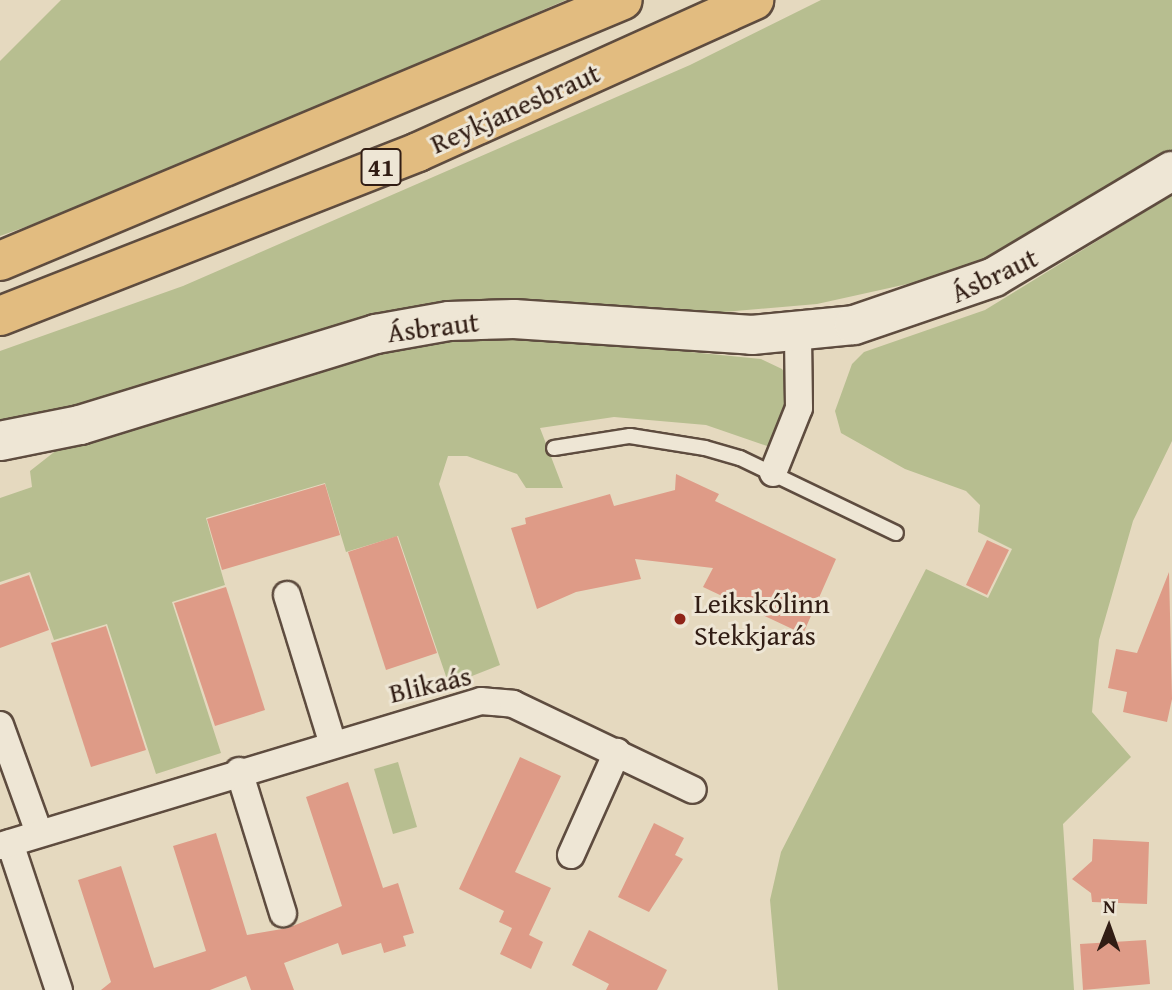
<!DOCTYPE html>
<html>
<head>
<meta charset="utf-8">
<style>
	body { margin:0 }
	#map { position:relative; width:1172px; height:990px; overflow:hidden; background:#e5d9bf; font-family:"Gentium Book Plus",serif }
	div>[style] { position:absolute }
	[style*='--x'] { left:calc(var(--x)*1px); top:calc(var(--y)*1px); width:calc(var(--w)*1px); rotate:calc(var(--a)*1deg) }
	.green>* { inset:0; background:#b7be90 }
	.building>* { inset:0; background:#de9b87 }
	.roads { filter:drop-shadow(2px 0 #5e4c3f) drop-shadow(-2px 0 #5e4c3f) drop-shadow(0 2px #5e4c3f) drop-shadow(0 -2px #5e4c3f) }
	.lane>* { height:14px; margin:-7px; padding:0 7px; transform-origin:7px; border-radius:7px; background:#eee6d5 }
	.street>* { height:26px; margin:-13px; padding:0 13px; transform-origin:13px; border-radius:13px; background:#eee6d5 }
	.secondary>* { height:38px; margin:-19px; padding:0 19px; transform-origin:19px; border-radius:19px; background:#eee6d5 }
	.highway>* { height:38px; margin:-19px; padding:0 19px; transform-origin:19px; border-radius:19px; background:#e2bc80 }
	.dots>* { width:19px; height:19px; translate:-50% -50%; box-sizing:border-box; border:4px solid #eee6d5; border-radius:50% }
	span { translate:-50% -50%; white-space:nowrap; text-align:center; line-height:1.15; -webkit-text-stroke:6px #eee6d5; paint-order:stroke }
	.shield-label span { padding:2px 5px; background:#eee6d5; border:2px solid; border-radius:5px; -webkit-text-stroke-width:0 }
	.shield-label { font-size:26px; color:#311d14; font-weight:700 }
	.street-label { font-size:28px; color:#311d14 }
	.poi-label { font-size:28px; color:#311d14 }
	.left { translate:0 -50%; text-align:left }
	.north { position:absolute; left:1074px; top:892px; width:70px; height:70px; -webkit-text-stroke:5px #eee6d5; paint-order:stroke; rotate:1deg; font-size:19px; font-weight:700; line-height:28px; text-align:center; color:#311d14 }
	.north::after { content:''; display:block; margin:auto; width:24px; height:32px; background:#311d14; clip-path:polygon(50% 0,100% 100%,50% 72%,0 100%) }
</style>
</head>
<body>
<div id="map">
	<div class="green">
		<div style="clip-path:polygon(61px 0,566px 0,115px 195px,0 236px,0 61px)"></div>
		<div style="clip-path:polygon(821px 0,1172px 0,1172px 153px,987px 262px,930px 279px,817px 304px,712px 313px,502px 302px,390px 311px,0 433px,0 351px,183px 286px,690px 65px)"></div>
		<div style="clip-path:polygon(1172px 195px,1172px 441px,1133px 521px,1099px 640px,1092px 712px,1131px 757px,1063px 824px,1074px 990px,778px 990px,770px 900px,781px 852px,926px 569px,988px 598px,1012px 549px,978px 532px,980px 505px,966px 491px,905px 469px,841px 433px,835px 411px,852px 364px,864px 352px,985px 310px)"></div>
		<div style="clip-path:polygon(477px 331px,761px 359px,782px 369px,792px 384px,773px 448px,706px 425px,614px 417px,540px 428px,563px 488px,526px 488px,517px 474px,467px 456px,448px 456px,439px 484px,500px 665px,449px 685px,398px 536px,346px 552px,325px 483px,206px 518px,225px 585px,172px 602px,221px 753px,156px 774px,107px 624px,54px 640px,30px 572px,0 582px,0 498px,32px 487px,30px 471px,58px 449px,350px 356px)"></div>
		<div style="clip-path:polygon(398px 762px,417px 827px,393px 834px,374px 769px)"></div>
	</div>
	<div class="building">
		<div style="clip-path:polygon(676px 474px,719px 494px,715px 501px,836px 559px,803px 634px,703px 587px,713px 568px,635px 559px,641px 579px,576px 592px,537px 609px,511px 528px,526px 524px,525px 518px,610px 494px,614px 506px,675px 490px)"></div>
		<div style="clip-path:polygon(325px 484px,340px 535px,222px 570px,207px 519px)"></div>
		<div style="clip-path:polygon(397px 536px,437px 653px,386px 670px,348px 552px)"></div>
		<div style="clip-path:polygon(987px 540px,1009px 550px,987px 595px,966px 585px)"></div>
		<div style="clip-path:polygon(1169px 572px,1172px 699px,1167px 722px,1123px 712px,1127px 692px,1108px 688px,1116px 649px,1137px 653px)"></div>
		<div style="clip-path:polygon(29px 575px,49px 630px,0 648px,0 585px)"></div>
		<div style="clip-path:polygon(226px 587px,265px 710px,215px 726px,174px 603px)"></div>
		<div style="clip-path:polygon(106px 626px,146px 750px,91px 767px,51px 643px)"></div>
		<div style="clip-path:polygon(520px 757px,561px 776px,515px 872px,551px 888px,529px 935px,543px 942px,531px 969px,500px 954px,512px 928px,499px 922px,504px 911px,459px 889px)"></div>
		<div style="clip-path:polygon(348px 782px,383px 888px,398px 883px,414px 933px,403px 936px,406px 946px,384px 953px,381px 943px,342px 955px,338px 943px,284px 963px,294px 990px,251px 990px,246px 976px,210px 990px,101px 990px,111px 982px,78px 880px,121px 866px,154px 968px,206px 951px,173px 846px,216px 833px,247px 935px,288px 928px,342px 906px,306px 797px)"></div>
		<div style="clip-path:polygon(654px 823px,684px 838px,675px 855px,683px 859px,649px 912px,618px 897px)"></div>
		<div style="clip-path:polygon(1093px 839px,1149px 842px,1147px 904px,1092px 902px,1091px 893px,1072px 879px,1092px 861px)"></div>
		<div style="clip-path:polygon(589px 930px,667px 970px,657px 990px,606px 990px,609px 984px,572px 965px)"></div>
		<div style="clip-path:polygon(1146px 940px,1150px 984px,1083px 990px,1080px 944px)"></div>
	</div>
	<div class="roads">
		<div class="lane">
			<div style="--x:554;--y:448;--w:77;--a:-9"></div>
			<div style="--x:630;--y:436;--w:76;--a:9.1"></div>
			<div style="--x:705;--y:448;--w:36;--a:16"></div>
			<div style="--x:740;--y:458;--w:173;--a:25.7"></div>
		</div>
		<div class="street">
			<div style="--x:773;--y:473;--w:70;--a:-68.2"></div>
			<div style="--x:799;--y:408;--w:74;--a:-90.8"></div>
			<div style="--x:287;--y:595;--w:153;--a:72.9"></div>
			<div style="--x:0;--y:725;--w:115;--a:70.1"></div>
			<div style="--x:239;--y:771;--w:149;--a:72.8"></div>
			<div style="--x:10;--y:843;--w:155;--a:71.6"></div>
			<div style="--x:0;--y:846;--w:502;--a:-16.78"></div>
			<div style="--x:481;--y:701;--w:32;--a:5"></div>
			<div style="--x:513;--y:704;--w:199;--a:25.5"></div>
			<div style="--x:571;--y:855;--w:113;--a:-65.9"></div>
		</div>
		<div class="secondary">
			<div style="--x:0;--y:441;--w:82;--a:-11.3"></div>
			<div style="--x:80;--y:425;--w:310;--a:-17.1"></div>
			<div style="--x:376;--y:334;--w:74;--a:-10.1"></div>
			<div style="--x:449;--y:321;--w:65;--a:-1.8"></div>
			<div style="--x:514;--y:319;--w:239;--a:3.8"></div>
			<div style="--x:752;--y:335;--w:102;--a:-5.6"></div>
			<div style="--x:854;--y:325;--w:148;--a:-18.9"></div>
			<div style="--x:994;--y:277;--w:207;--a:-30.8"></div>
		</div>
		<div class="highway">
			<div style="--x:0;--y:261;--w:675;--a:-22.73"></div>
			<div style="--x:0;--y:316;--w:449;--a:-21.4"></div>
			<div style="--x:418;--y:152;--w:369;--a:-24.3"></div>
		</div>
	</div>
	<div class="dots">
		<div style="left:680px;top:619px;background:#8f2418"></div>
	</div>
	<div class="shield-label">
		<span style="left:381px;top:167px">41</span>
	</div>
	<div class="street-label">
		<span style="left:515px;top:108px;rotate:-24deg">Reykjanesbraut</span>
		<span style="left:994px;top:275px;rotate:-25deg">Ásbraut</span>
		<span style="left:433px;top:327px;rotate:-7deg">Ásbraut</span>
		<span style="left:430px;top:684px;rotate:-13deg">Blikaás</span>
	</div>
	<div class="poi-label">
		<span class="left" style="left:694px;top:619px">Leikskólinn<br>Stekkjarás</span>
	</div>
	<div class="north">N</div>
</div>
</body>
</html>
